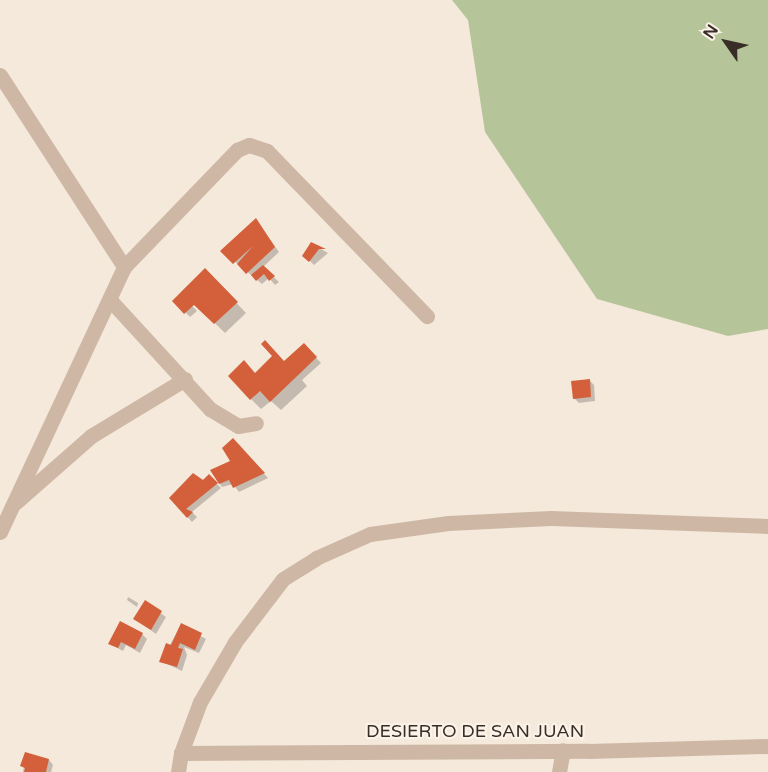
<!DOCTYPE html>
<html>
<head>
<meta charset="utf-8">
<style>
	body { margin:0 }
	#map { position:relative; width:768px; height:772px; overflow:hidden; background:#f5e9db; font-family:"Varela Round",sans-serif }
	div>[style] { position:absolute }
	[style*='--x'] { left:calc(var(--x)*1px); top:calc(var(--y)*1px); width:calc(var(--w)*1px); rotate:calc(var(--a)*1deg) }
	.green>* { inset:0; background:#b6c599 }
	.shadow>* { inset:0; background:#0003 }
	.building>* { inset:0; background:#d3603b }
	.minor>* { height:15px; margin:-7.5px; padding:0 7.5px; transform-origin:7.5px; border-radius:7.5px; background:#ceb8a5 }
	span { translate:-50% -50%; white-space:nowrap; text-align:center; line-height:1.15; -webkit-text-stroke:4.5px #fcf3e8; paint-order:stroke }
	.street-label { font-size:18px; color:#392d27 }
	.north { position:absolute; left:696px; top:12px; width:60px; height:60px; -webkit-text-stroke:4px #fcf3e8; paint-order:stroke; rotate:304deg; font-size:16px; font-weight:700; line-height:24px; text-align:center; color:#392d27 }
	.north::after { content:''; display:block; margin:auto; width:21px; height:27px; background:#392d27; clip-path:polygon(50% 0,100% 100%,50% 72%,0 100%) }
</style>
</head>
<body>
<div id="map">
	<div class="green">
		<div style="clip-path:polygon(452px 0,768px 0,768px 329px,728px 336px,597px 299px,485px 132px,468px 20px)"></div>
	</div>
	<div class="shadow">
		<div style="clip-path:polygon(256px 220px,279px 252px,263px 267px,279px 282px,275px 285px,269px 278px,262px 284px,222px 251px)"></div>
		<div style="clip-path:polygon(312px 244px,328px 253px,314px 265px,304px 255px)"></div>
		<div style="clip-path:polygon(205px 270px,246px 313px,225px 333px,182px 291px)"></div>
		<div style="clip-path:polygon(181px 294px,197px 311px,190px 317px,174px 301px)"></div>
		<div style="clip-path:polygon(304px 345px,321px 363px,302px 380px,307px 386px,281px 410px,271px 401px,261px 409px,251px 399px,256px 374px,285px 362px)"></div>
		<div style="clip-path:polygon(589px 380px,594px 385px,595px 401px,579px 403px,574px 398px)"></div>
		<div style="clip-path:polygon(256px 465px,268px 478px,239px 492px,233px 484px,222px 487px,212px 471px)"></div>
		<div style="clip-path:polygon(209px 476px,221px 488px,192px 512px,197px 517px,192px 522px,171px 498px)"></div>
		<div style="clip-path:polygon(128px 597px,138px 603px,137px 607px,127px 600px)"></div>
		<div style="clip-path:polygon(145px 602px,166px 617px,156px 634px,135px 619px)"></div>
		<div style="clip-path:polygon(181px 625px,206px 639px,199px 653px,184px 647px,187px 655px,182px 671px,161px 661px)"></div>
		<div style="clip-path:polygon(142px 634px,147px 639px,140px 653px,126px 645px,123px 651px,110px 644px)"></div>
		<div style="clip-path:polygon(26px 754px,49px 760px,53px 765px,51px 772px,23px 772px)"></div>
	</div>
	<div class="building">
		<div style="clip-path:polygon(256px 218px,275px 247px,246px 274px,237px 264px,253px 246px,233px 264px,220px 251px)"></div>
		<div style="clip-path:polygon(311px 242px,326px 249px,319px 249px,309px 262px,302px 256px)"></div>
		<div style="clip-path:polygon(263px 265px,275px 276px,269px 281px,264px 274px,256px 281px,251px 275px)"></div>
		<div style="clip-path:polygon(205px 268px,238px 302px,214px 324px,194px 305px,184px 314px,172px 301px)"></div>
		<div style="clip-path:polygon(265px 340px,284px 361px,304px 343px,317px 357px,270px 402px,260px 391px,250px 400px,228px 376px,244px 360px,255px 373px,272px 356px,261px 344px)"></div>
		<div style="clip-path:polygon(590px 379px,591px 397px,573px 399px,571px 381px)"></div>
		<div style="clip-path:polygon(233px 438px,265px 473px,233px 488px,229px 480px,219px 484px,210px 470px,230px 461px,222px 448px)"></div>
		<div style="clip-path:polygon(193px 473px,203px 480px,209px 474px,218px 483px,186px 509px,193px 512px,187px 518px,169px 498px)"></div>
		<div style="clip-path:polygon(145px 600px,162px 611px,151px 630px,133px 619px)"></div>
		<div style="clip-path:polygon(120px 621px,143px 633px,135px 649px,121px 642px,118px 648px,108px 644px)"></div>
		<div style="clip-path:polygon(181px 623px,202px 633px,195px 650px,180px 643px,178px 648px,183px 649px,177px 667px,159px 662px,166px 643px,171px 645px)"></div>
		<div style="clip-path:polygon(25px 752px,49px 759px,46px 772px,24px 772px,25px 768px,20px 766px)"></div>
	</div>
	<div class="minor">
		<div style="--x:0;--y:75;--w:229;--a:57.1"></div>
		<div style="--x:111;--y:301;--w:147;--a:47.5"></div>
		<div style="--x:210;--y:409;--w:33;--a:31"></div>
		<div style="--x:238;--y:426;--w:18;--a:-9"></div>
		<div style="--x:16;--y:502;--w:100;--a:-41.3"></div>
		<div style="--x:91;--y:436;--w:110;--a:-31.2"></div>
		<div style="--x:0;--y:532;--w:293;--a:-64.9"></div>
		<div style="--x:124;--y:267;--w:163;--a:-46"></div>
		<div style="--x:237;--y:150;--w:13;--a:-23"></div>
		<div style="--x:249;--y:145;--w:19;--a:18"></div>
		<div style="--x:267;--y:151;--w:230;--a:45.9"></div>
		<div style="--x:181;--y:753;--w:407;--a:-0.3"></div>
		<div style="--x:588;--y:751;--w:180;--a:-1.6"></div>
		<div style="--x:178;--y:772;--w:19;--a:-81"></div>
		<div style="--x:181;--y:753;--w:54;--a:-69.6"></div>
		<div style="--x:200;--y:702;--w:69;--a:-59.7"></div>
		<div style="--x:235;--y:642;--w:79;--a:-52.7"></div>
		<div style="--x:283;--y:579;--w:39;--a:-32"></div>
		<div style="--x:316;--y:558;--w:59;--a:-24"></div>
		<div style="--x:370;--y:534;--w:79;--a:-8"></div>
		<div style="--x:448;--y:523;--w:103;--a:-2.8"></div>
		<div style="--x:551;--y:518;--w:217;--a:2.1"></div>
		<div style="--x:559;--y:772;--w:22;--a:-80"></div>
	</div>
	<div class="street-label">
		<span style="left:475px;top:731px">DESIERTO DE SAN JUAN</span>
	</div>
	<div class="north">N</div>
</div>
</body>
</html>
